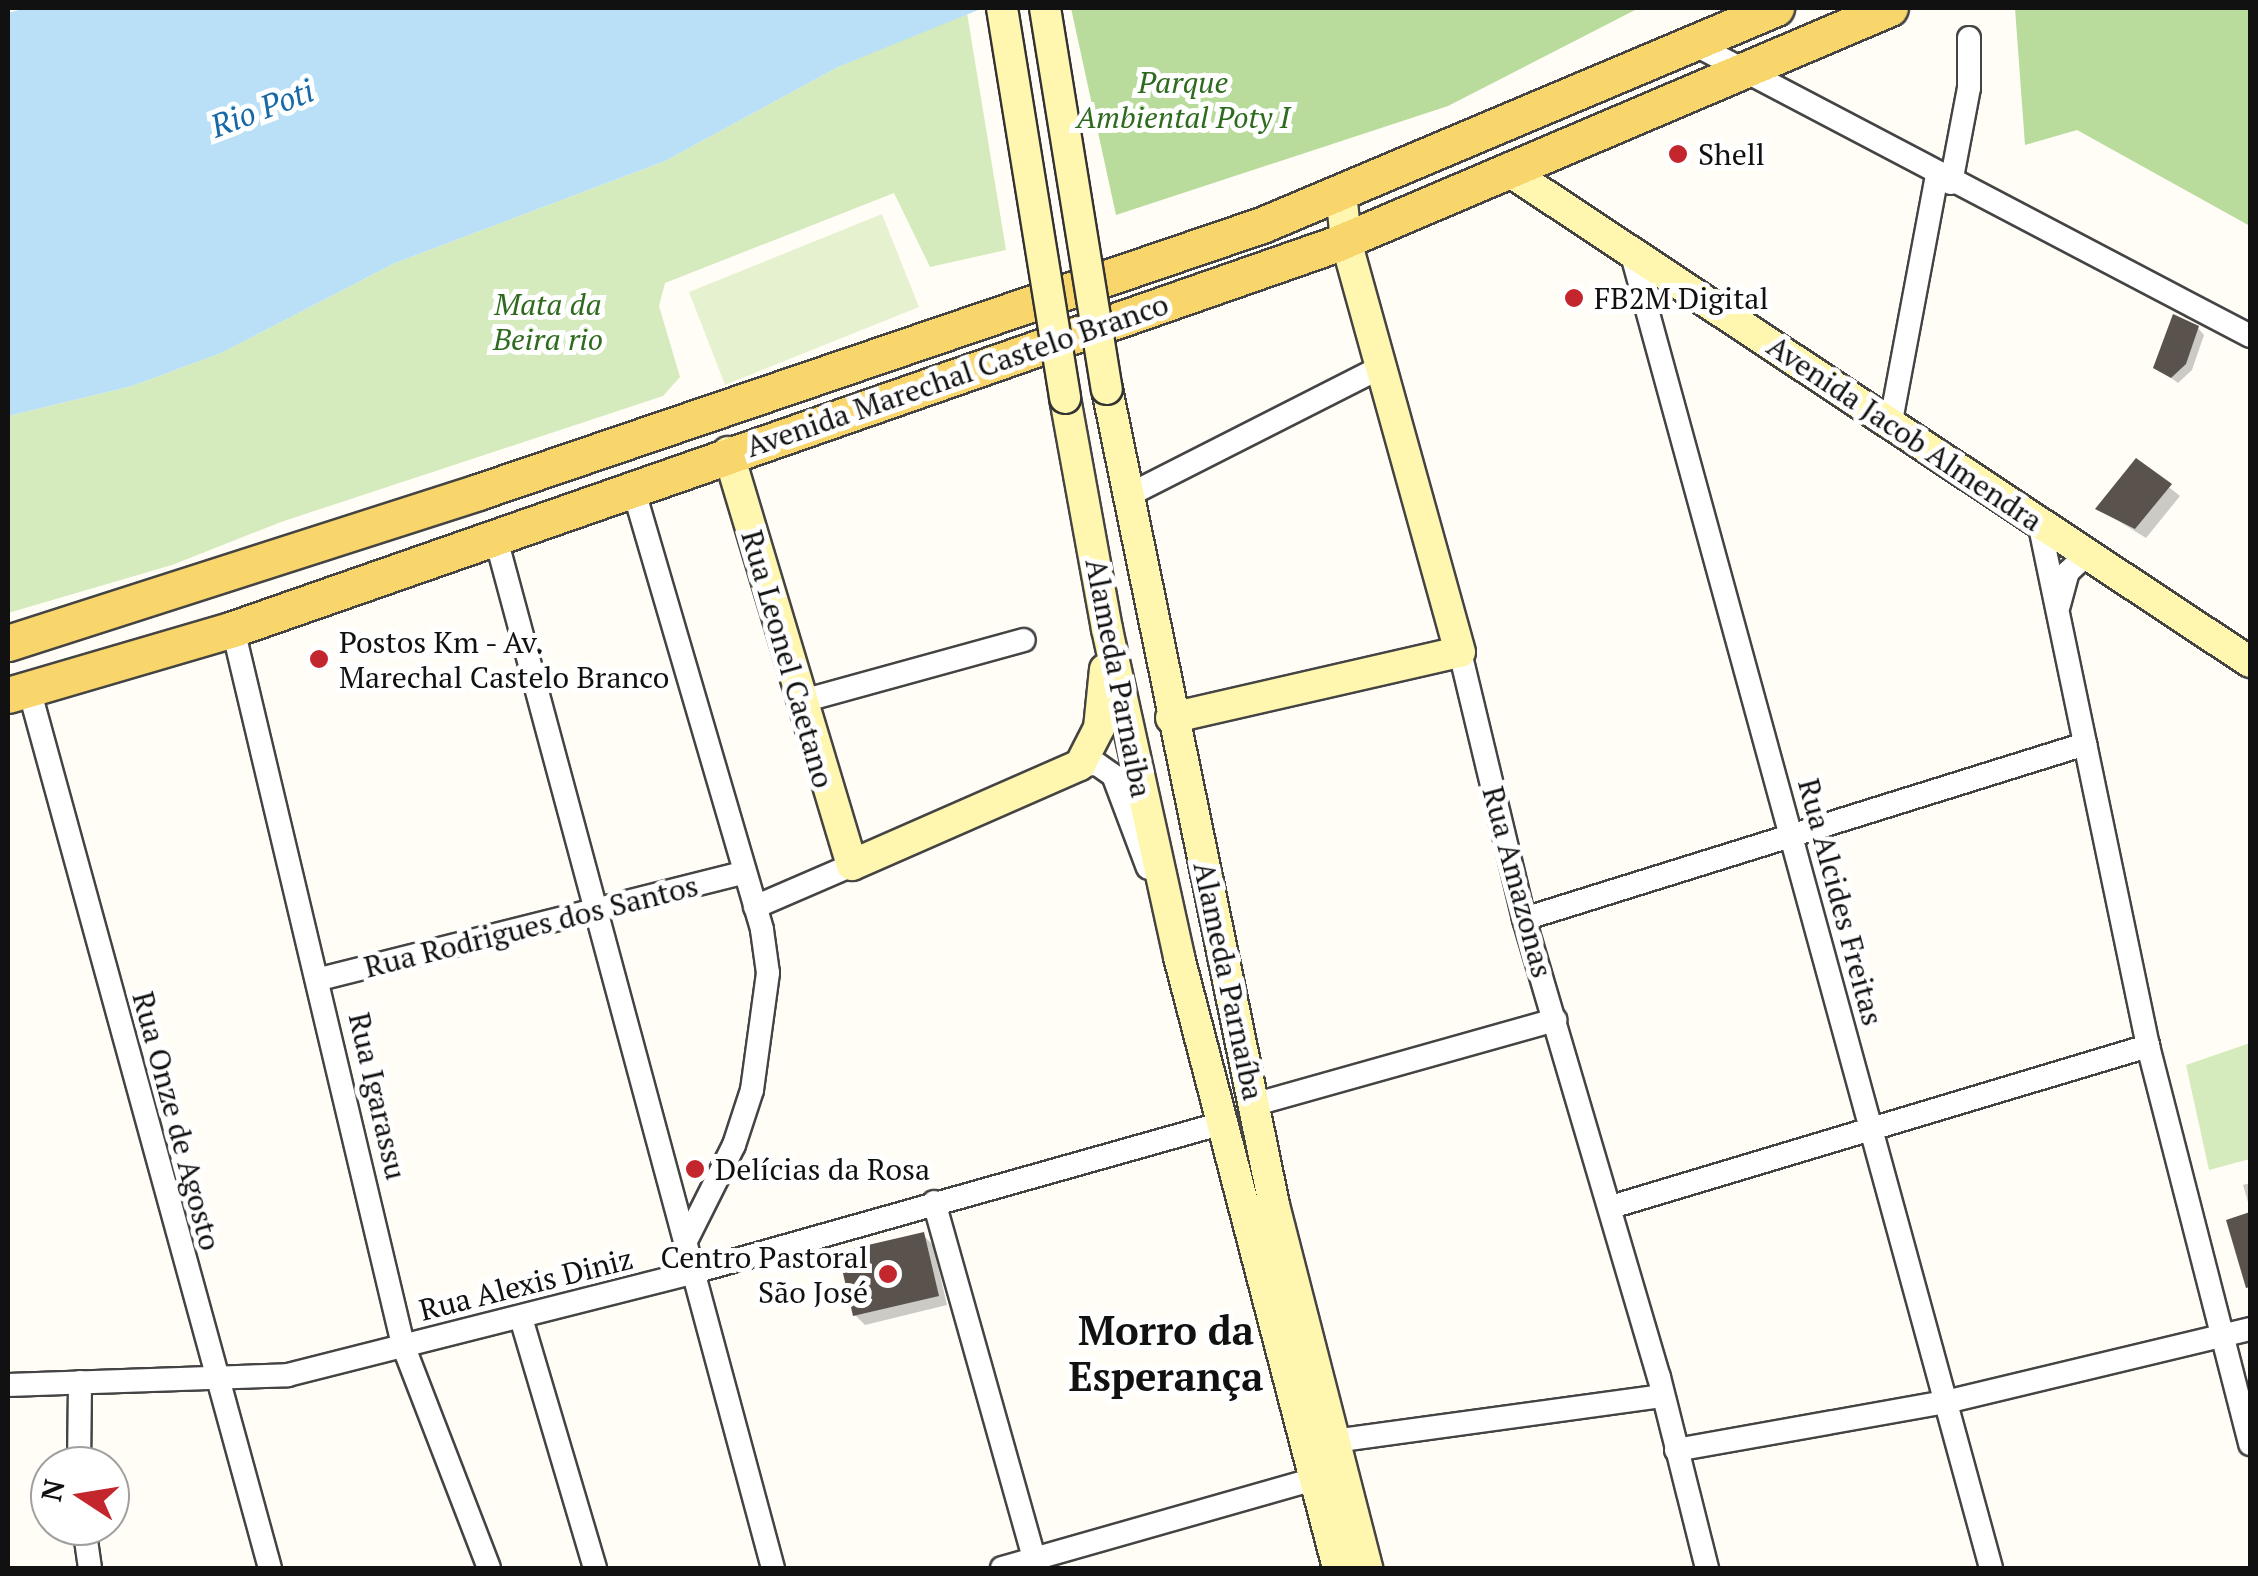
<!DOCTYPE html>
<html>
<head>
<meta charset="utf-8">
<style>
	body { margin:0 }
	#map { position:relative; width:2258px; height:1576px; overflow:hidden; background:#fffdf5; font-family:"PT Serif",serif }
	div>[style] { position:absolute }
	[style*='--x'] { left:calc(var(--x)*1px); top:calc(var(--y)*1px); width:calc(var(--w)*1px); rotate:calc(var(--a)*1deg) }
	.green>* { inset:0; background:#d5ebbd }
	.forest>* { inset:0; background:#b9dc9c }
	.pitch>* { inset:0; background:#e6f2cf }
	.water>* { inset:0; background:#b9e0f7 }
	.shadow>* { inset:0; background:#0003 }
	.building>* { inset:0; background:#5a524d }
	.roads { filter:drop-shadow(2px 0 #444) drop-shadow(-2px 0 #444) drop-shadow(0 2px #444) drop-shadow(0 -2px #444) }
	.street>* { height:22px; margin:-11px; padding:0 11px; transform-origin:11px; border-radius:11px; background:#fff }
	.secondary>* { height:30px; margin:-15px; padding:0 15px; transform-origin:15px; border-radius:15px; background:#fff6b0 }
	.primary>* { height:35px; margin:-17.5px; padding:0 17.5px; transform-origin:17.5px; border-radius:17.5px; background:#f9d66b }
	.bridges { filter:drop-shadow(2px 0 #333) drop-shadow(-2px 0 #333) drop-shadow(0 2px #333) drop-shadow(0 -2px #333) }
	.secondary-bridge>* { height:30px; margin:-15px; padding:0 15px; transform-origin:15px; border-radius:15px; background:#fff6b0 }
	.dots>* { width:28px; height:28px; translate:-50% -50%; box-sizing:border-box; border:5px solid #fff; border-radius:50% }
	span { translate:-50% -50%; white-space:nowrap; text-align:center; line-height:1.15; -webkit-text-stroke:10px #fff; paint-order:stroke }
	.park-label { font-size:30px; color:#2f6b1f; font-style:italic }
	.poi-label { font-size:30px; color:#111 }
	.left { translate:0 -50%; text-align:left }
	.right { translate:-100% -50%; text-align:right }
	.street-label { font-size:30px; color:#111 }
	.water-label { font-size:32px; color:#1768a6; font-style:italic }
	.district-label { font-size:40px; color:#111; font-weight:700 }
	.frame { position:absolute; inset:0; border:10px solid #111; pointer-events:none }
	.north { position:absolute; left:30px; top:1446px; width:100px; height:100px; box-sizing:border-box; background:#fff; border:2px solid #a0a0a0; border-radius:50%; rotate:282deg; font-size:28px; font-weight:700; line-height:40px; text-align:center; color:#111 }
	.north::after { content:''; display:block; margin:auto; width:35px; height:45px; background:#c4262e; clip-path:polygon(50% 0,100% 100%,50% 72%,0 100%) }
</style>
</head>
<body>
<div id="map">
	<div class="green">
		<div style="clip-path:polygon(967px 13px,1006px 250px,930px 267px,894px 193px,665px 283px,659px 306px,680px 377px,663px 396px,281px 522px,172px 565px,8px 613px,8px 416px,132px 386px,221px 353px,395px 263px,665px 161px,838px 67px)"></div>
		<div style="clip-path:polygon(2250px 1043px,2250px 1159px,2209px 1170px,2186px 1065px)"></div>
	</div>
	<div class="forest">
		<div style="clip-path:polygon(1071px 8px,1639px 8px,1448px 106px,1116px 215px)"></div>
		<div style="clip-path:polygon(2015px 8px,2250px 8px,2250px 226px,2077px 130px,2025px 145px)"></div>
	</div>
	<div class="pitch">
		<div style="clip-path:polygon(882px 214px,919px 307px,725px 385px,689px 292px)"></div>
	</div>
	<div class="water">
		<div style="clip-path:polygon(26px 8px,983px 8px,838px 67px,665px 161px,395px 263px,221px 353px,132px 386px,8px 416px,8px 13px)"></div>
	</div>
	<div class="shadow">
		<div style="clip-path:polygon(2198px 328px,2204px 335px,2192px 370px,2178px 383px,2156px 367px)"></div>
		<div style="clip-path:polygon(2136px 461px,2180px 496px,2146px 538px,2099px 509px)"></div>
		<div style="clip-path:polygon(2250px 1183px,2250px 1209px,2243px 1185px)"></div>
		<div style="clip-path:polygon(923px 1235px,933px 1245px,947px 1305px,865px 1325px,855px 1315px)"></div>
	</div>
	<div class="building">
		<div style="clip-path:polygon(2173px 314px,2199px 326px,2186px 364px,2171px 378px,2153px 368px)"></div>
		<div style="clip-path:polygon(2136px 458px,2172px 484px,2135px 529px,2095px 509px)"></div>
		<div style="clip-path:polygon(2250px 1212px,2250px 1287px,2246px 1288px,2226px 1220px)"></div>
		<div style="clip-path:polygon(924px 1232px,939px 1296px,853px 1316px,838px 1252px)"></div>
	</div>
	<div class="roads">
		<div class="street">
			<div style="--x:1692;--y:43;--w:630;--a:27.7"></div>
			<div style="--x:1951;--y:183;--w:97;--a:-79.3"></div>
			<div style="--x:1969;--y:88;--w:50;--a:-90"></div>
			<div style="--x:1631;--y:251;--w:1365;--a:74.71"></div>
			<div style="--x:1891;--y:421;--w:249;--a:-79.4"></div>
			<div style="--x:633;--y:488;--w:460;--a:73.7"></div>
			<div style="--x:762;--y:930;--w:43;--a:82.1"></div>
			<div style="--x:768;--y:973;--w:118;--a:97.8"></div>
			<div style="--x:752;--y:1090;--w:58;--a:108.1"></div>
			<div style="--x:734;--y:1145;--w:110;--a:116.6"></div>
			<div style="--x:1127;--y:496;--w:287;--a:-26.9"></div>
			<div style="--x:2039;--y:522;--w:535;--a:78.25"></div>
			<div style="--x:2148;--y:1046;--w:411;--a:75.6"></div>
			<div style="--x:495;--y:535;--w:1070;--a:74.94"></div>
			<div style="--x:2059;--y:605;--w:34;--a:-75"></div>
			<div style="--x:2068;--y:572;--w:26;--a:-43"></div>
			<div style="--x:233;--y:629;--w:736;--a:76.64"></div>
			<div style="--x:403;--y:1345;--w:239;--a:68.9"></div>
			<div style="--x:1460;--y:652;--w:275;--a:76.5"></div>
			<div style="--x:1524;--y:919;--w:477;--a:73.6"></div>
			<div style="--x:1659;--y:1377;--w:197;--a:75.9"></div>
			<div style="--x:29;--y:689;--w:911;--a:74.67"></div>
			<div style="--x:799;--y:702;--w:233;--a:-15.4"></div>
			<div style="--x:1080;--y:765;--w:17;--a:-3"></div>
			<div style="--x:1097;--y:764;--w:19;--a:35"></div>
			<div style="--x:1113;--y:775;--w:99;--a:69.4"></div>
			<div style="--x:755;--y:907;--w:106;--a:-23.4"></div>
			<div style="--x:1524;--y:919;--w:588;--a:-17.32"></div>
			<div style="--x:320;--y:979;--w:434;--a:-14.1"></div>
			<div style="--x:1256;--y:1104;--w:311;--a:-15.7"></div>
			<div style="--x:934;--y:1202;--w:380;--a:74.3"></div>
			<div style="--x:1611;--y:1207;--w:561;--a:-16.69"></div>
			<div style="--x:521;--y:1318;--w:261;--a:73.5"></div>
			<div style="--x:8;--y:1385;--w:280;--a:-2"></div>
			<div style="--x:288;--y:1375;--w:419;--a:-14.2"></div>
			<div style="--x:694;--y:1272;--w:550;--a:-15.73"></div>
			<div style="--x:1334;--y:1441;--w:332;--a:-7.8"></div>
			<div style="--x:1676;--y:1450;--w:274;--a:-10.1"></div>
			<div style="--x:1946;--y:1402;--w:313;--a:-13.5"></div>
			<div style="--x:79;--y:1466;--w:84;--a:-89.3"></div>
			<div style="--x:84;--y:1526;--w:42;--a:81.9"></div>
			<div style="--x:1002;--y:1568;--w:324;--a:-15.9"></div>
		</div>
		<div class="secondary">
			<div style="--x:1509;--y:171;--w:889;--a:33.53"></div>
			<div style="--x:1107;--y:389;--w:833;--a:78.43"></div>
			<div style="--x:1274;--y:1205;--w:375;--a:75.6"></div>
			<div style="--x:1065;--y:398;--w:235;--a:79.7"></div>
			<div style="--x:1107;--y:629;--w:336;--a:77.6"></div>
			<div style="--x:1179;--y:957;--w:631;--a:75.41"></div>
			<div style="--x:728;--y:452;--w:431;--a:73.3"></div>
			<div style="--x:852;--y:865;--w:249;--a:-23.7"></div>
			<div style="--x:1080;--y:765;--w:42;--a:-62.8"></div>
			<div style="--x:1099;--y:728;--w:59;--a:-84.2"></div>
			<div style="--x:1171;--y:718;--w:296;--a:-12.9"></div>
			<div style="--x:1460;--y:652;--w:427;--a:-105.5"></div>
			<div style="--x:1346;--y:241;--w:49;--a:-95.8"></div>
		</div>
		<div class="primary">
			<div style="--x:8;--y:643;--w:494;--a:-17.8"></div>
			<div style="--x:478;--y:492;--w:828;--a:-18.81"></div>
			<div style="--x:1262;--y:225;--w:558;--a:-22.89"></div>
			<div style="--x:8;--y:695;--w:234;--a:-16.3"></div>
			<div style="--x:233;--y:629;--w:1168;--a:-19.24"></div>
			<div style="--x:1336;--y:244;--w:602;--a:-23.07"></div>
		</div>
	</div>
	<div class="bridges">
		<div class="secondary-bridge">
			<div style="--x:1002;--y:8;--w:395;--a:80.8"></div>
			<div style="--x:1045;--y:8;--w:386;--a:80.8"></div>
		</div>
	</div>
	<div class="dots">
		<div style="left:1678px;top:154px;background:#c4262e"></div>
		<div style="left:1574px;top:298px;background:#c4262e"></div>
		<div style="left:319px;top:659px;background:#c4262e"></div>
		<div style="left:695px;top:1169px;background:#c4262e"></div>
		<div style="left:888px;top:1274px;background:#c4262e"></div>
	</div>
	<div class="park-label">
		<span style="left:1183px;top:99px">Parque<br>Ambiental Poty I</span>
		<span style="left:548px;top:321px">Mata da<br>Beira rio</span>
	</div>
	<div class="poi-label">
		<span class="left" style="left:1698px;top:154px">Shell</span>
		<span class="left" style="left:1594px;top:298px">FB2M Digital</span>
		<span class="left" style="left:339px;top:659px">Postos Km - Av.<br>Marechal Castelo Branco</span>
		<span class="left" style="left:715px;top:1169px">Delícias da Rosa</span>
		<span class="right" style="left:868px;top:1274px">Centro Pastoral<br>São José</span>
	</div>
	<div class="street-label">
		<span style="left:957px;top:375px;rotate:-19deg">Avenida Marechal Castelo Branco</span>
		<span style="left:1905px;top:433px;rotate:34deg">Avenida Jacob Almendra</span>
		<span style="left:788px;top:659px;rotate:74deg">Rua Leonel Caetano</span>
		<span style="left:1119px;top:678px;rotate:79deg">Alameda Parnaiba</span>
		<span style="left:1518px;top:882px;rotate:75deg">Rua Amazonas</span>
		<span style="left:1841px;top:902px;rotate:75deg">Rua Alcides Freitas</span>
		<span style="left:531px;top:926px;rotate:-14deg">Rua Rodrigues dos Santos</span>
		<span style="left:1229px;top:981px;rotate:78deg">Alameda Parnaíba</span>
		<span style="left:378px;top:1096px;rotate:77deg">Rua Igarassu</span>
		<span style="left:177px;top:1121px;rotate:75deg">Rua Onze de Agosto</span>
		<span style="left:526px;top:1284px;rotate:-14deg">Rua Alexis Diniz</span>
	</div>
	<div class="water-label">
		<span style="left:262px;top:108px;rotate:-21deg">Rio Poti</span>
	</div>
	<div class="district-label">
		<span style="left:1166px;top:1353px">Morro da<br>Esperança</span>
	</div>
	<div class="frame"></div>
	<div class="north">N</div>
</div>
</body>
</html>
